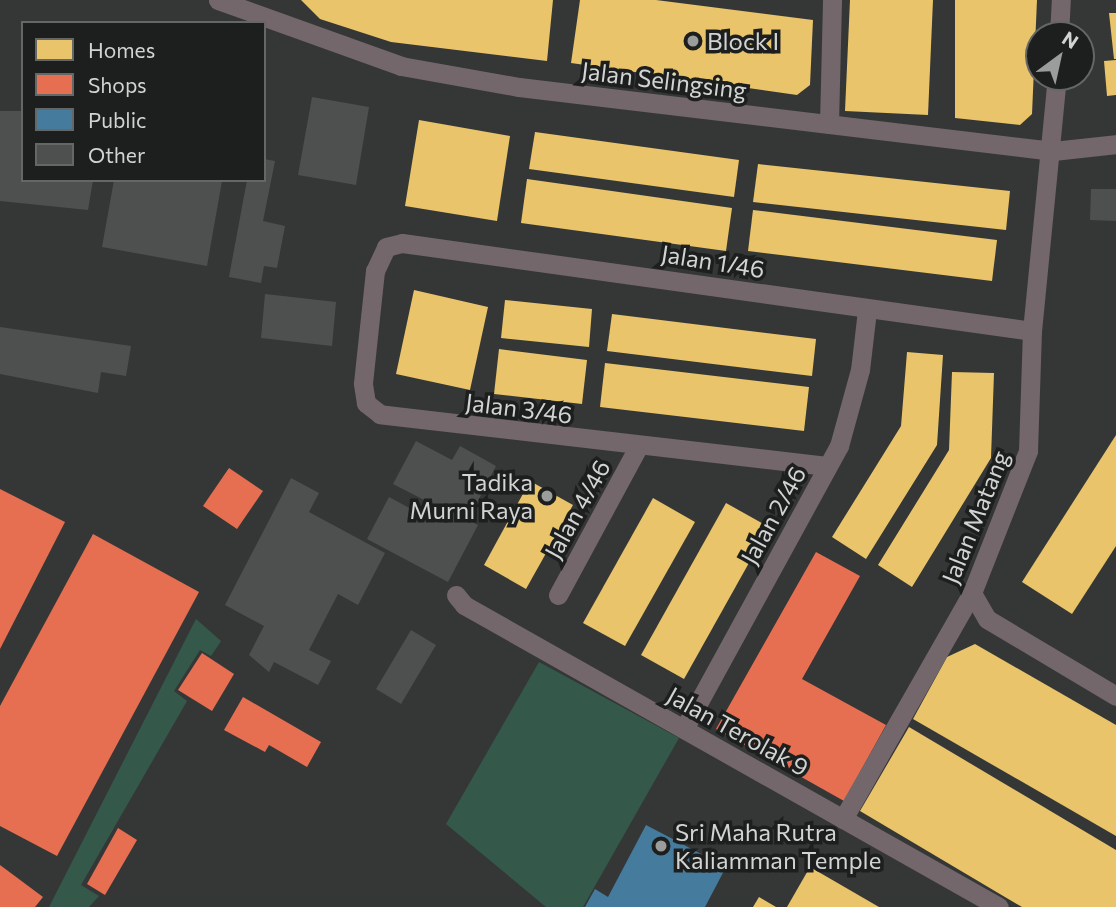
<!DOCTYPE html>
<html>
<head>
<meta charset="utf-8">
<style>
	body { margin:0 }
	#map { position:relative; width:1116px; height:907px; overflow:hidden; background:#353736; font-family:Commissioner,sans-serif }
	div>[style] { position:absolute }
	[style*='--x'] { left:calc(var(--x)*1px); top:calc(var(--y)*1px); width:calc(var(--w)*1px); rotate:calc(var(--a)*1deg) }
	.green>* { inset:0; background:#34594a }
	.homes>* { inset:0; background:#e9c46a }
	.shops>* { inset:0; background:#e76f51 }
	.public>* { inset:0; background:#457b9d }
	.building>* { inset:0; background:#4e504f }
	.minor>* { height:19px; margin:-9.5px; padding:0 9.5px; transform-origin:9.5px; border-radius:9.5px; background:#73676b }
	.dots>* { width:19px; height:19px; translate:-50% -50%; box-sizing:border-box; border:4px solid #1d1f1e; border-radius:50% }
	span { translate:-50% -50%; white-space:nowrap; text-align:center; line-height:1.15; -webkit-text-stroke:7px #1d1f1e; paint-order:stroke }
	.poi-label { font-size:24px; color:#d2d4d3 }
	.left { translate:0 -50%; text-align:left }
	.right { translate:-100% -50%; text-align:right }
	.street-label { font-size:24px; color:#d2d4d3 }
	.legend { position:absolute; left:21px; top:21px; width:245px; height:161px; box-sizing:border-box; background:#1d1f1e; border:2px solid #656766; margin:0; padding:9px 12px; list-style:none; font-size:21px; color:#d2d4d3 }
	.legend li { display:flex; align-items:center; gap:14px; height:35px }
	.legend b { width:35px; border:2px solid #656766 }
	.north { position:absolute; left:1025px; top:21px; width:70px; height:70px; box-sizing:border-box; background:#1d1f1e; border:2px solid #656766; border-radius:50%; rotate:33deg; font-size:19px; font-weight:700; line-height:28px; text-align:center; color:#d2d4d3 }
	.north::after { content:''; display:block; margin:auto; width:24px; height:32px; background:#9b9d9c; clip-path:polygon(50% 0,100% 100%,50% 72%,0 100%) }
</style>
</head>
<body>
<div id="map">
	<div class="green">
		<div style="clip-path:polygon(196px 619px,221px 641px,211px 656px,200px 650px,174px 691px,187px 701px,81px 885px,99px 896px,89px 907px,49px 907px)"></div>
		<div style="clip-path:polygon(539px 662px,679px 738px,583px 907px,546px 907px,446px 824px)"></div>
	</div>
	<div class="homes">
		<div style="clip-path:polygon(301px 0,553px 0,547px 61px,391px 42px,320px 19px)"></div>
		<div style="clip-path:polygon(580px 0,656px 0,813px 20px,810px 85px,797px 95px,571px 63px)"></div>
		<div style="clip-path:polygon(850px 0,933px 0,928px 115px,845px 111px)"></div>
		<div style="clip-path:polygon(955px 0,1037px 0,1032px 114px,1020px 125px,955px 118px)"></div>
		<div style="clip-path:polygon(1109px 13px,1116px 13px,1116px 59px,1114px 59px)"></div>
		<div style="clip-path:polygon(1116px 60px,1116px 95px,1107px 96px,1104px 61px)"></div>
		<div style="clip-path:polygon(419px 120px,510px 136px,497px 221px,405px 206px)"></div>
		<div style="clip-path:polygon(535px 132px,739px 160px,734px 197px,529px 169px)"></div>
		<div style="clip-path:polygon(758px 164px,1010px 191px,1006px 230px,753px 202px)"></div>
		<div style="clip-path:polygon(527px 179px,732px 208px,726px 251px,521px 223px)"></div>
		<div style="clip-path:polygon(753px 210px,997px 240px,992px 281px,748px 251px)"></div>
		<div style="clip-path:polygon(414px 290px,488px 307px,470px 390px,396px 374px)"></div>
		<div style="clip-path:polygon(505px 300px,592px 309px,589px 347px,501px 338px)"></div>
		<div style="clip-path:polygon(612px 314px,816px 339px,812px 376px,607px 351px)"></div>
		<div style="clip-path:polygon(499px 349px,587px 360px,582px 404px,494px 394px)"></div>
		<div style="clip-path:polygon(907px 352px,943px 355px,937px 445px,866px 559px,832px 537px,901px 426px)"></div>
		<div style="clip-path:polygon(605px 363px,809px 387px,804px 431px,600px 407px)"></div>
		<div style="clip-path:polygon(952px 372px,994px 373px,991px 458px,912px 587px,878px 565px,949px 450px)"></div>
		<div style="clip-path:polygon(1116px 435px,1116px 546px,1072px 614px,1022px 582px)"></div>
		<div style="clip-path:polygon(530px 481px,573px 505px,526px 589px,484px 565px)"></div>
		<div style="clip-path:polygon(653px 498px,695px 522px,625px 646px,583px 623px)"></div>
		<div style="clip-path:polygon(726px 503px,769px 527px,684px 679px,641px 655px)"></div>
		<div style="clip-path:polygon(975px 644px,1116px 725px,1116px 836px,913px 719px,947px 657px)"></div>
		<div style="clip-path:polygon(909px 727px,1116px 850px,1116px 907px,1022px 907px,860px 811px)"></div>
		<div style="clip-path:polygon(810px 867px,879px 907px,787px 907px)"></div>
		<div style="clip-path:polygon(759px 897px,776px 907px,753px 907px)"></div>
	</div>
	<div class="shops">
		<div style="clip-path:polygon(229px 468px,263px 491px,237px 529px,203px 506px)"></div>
		<div style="clip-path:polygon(0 489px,65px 522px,0 649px)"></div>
		<div style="clip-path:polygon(93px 534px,199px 592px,57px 856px,0 826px,0 706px)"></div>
		<div style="clip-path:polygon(816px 552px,860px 576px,802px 679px,886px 725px,844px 801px,716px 729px)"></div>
		<div style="clip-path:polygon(202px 653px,234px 674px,212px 711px,178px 690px)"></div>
		<div style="clip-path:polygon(243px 697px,321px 742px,307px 767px,269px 745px,265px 752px,224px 730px)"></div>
		<div style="clip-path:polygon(118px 828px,137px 840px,105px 895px,87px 884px)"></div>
		<div style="clip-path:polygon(0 865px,43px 897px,35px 907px,0 907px)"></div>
	</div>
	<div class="public">
		<div style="clip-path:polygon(646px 825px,726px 867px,705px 907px,585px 907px,595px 889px,608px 897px)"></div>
	</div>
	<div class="building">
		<div style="clip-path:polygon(312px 97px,369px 107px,356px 185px,298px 175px)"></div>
		<div style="clip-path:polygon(0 111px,23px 111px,23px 180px,93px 180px,88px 210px,0 201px)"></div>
		<div style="clip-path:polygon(264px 159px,275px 161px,263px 221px,285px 226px,277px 268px,264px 266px,261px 283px,229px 277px,247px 180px,264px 180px)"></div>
		<div style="clip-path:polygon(114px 180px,222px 181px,207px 266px,102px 247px)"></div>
		<div style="clip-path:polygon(1091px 189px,1116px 189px,1116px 221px,1090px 220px)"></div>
		<div style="clip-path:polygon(265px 294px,336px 302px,332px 346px,261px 338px)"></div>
		<div style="clip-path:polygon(0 327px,131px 346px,126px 376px,101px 372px,98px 393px,0 374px)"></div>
		<div style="clip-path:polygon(416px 441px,452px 460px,460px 446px,496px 466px,468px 520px,478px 525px,448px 582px,367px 539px,389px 497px,426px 517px,432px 504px,393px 484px)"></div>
		<div style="clip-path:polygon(291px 478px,319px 493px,309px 512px,385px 553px,358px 605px,338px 594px,309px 650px,331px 661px,318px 685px,274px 662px,269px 672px,249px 655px,264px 626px,225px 605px)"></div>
		<div style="clip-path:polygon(411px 630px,436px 645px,401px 704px,376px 689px)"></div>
	</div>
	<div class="minor">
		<div style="--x:218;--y:0;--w:195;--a:19.8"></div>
		<div style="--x:401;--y:66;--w:120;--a:10.1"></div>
		<div style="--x:519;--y:87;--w:538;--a:6.83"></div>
		<div style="--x:1053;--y:151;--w:63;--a:-6.3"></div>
		<div style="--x:1059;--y:35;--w:35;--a:-87"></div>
		<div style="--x:829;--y:124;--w:124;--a:-88.6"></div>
		<div style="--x:827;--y:466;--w:450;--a:-173.4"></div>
		<div style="--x:380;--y:414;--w:18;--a:-142"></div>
		<div style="--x:366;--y:403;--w:20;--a:-99"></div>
		<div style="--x:363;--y:383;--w:113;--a:-83.9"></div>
		<div style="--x:375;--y:271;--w:26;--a:-65"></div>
		<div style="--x:386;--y:247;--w:16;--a:-14"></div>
		<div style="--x:402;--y:243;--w:636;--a:7.95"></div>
		<div style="--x:972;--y:593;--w:30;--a:60"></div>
		<div style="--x:987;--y:619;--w:150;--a:30.8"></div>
		<div style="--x:456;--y:595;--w:13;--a:51"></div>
		<div style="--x:464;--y:605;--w:614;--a:29.44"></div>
		<div style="--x:558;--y:595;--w:170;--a:-61.6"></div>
		<div style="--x:684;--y:729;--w:323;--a:-61.3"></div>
		<div style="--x:839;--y:446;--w:79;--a:-74.6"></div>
		<div style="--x:860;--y:370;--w:60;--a:-83.3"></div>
		<div style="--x:843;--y:819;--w:260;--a:-60.3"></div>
		<div style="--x:972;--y:593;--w:153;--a:-68.5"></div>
		<div style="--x:1028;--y:451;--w:120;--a:-88.1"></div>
		<div style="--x:1032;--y:331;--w:255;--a:-84.4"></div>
	</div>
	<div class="dots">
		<div style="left:693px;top:41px;background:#9b9d9c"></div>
		<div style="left:547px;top:496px;background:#9b9d9c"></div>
		<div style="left:661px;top:846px;background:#9b9d9c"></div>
	</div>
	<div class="poi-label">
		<span class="left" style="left:707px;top:41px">Block I</span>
		<span class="right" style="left:533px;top:496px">Tadika<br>Murni Raya</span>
		<span class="left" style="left:675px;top:846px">Sri Maha Rutra<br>Kaliamman Temple</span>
	</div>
	<div class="street-label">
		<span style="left:664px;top:80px;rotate:7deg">Jalan Selingsing</span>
		<span style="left:713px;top:261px;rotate:9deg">Jalan 1/46</span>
		<span style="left:519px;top:408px;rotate:7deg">Jalan 3/46</span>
		<span style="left:577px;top:509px;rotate:-61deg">Jalan 4/46</span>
		<span style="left:773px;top:515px;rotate:-61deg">Jalan 2/46</span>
		<span style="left:975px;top:517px;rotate:-68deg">Jalan Matang</span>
		<span style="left:738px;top:731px;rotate:29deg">Jalan Terolak 9</span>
	</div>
	<ul class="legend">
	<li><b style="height:19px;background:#e9c46a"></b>Homes</li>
	<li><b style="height:19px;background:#e76f51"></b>Shops</li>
	<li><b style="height:19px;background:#457b9d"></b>Public</li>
	<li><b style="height:19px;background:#4e504f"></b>Other</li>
	</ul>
	<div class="north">N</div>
</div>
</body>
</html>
